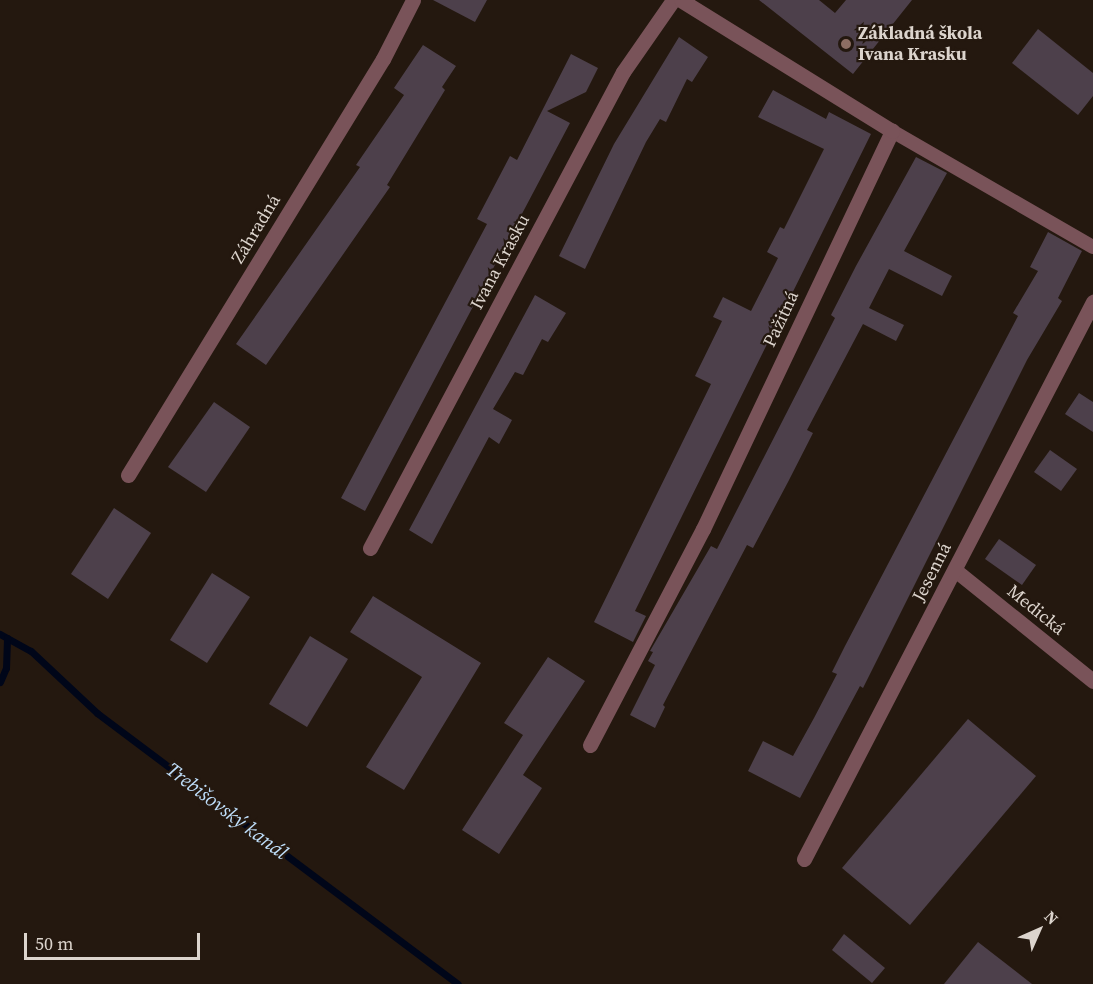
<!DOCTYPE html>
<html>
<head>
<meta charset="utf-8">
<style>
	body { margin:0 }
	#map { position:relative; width:1093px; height:984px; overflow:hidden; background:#24180f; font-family:"Source Serif 4",serif }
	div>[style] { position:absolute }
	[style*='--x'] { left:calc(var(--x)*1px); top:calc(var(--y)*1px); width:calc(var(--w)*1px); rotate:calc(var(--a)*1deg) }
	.stream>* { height:7px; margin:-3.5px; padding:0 3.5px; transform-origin:3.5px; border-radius:3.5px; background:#000619 }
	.building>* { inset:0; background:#4d404b }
	.lane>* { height:14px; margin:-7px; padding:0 7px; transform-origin:7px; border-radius:7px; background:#795359 }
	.street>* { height:15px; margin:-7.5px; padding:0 7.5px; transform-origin:7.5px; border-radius:7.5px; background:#795359 }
	.dots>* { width:16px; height:16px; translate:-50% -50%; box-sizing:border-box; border:3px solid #24180f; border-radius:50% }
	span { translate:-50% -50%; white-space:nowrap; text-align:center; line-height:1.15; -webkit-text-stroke:4.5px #24180f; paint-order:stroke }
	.poi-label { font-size:18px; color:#dcd4cd; font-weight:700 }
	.left { translate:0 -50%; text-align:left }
	.street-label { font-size:18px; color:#dcd4cd }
	.water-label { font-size:20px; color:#beddf9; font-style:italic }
	.north { position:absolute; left:1009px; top:900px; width:60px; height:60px; -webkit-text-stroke:4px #24180f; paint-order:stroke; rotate:45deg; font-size:16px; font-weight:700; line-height:24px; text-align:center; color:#dcd4cd }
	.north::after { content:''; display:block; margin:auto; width:21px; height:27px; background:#dcd4cd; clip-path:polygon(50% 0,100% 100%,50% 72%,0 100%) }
	.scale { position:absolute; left:24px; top:933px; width:176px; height:27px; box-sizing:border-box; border:3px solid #dcd4cd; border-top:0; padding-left:8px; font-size:18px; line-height:21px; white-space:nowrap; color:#dcd4cd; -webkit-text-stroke:4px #24180f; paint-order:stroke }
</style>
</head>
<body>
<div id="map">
	<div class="stream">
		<div style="--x:0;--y:634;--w:35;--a:29"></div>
		<div style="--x:31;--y:651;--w:91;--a:43.2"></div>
		<div style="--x:97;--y:713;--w:451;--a:36.9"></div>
		<div style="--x:0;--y:682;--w:15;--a:-67"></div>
		<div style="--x:6;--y:668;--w:30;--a:-88"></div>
	</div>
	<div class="building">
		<div style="clip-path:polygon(433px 0,487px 0,475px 22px)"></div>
		<div style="clip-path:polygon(759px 0,819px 0,835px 13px,846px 0,912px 0,853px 74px)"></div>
		<div style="clip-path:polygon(1038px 29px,1093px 73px,1093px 96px,1078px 115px,1012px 63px)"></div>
		<div style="clip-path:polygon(679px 37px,708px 57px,692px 82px,687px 79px,666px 122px,660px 119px,646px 142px,585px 269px,559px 256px,614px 144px)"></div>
		<div style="clip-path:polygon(423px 45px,456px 66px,442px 87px,445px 90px,387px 185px,390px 187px,266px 365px,236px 344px,360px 167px,356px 165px,404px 95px,394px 88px)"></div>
		<div style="clip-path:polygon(571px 54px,598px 68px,586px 92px,547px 111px,570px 123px,365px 511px,341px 498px,487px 224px,477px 219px,510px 156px,517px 160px)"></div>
		<div style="clip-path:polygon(773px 90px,826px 119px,829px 112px,871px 134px,635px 611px,646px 616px,633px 642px,594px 622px,711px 384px,695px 376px,722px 321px,713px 317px,723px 297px,751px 311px,778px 258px,767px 252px,780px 227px,784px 229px,824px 149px,758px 117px)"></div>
		<div style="clip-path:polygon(916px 157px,947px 173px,904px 251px,952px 276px,942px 296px,889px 269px,869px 308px,904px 325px,896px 341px,863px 324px,807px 430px,813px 433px,788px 482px,753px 548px,747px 545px,663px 705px,665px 707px,655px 728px,630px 715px,655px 665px,648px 661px,653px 652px,650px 651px,711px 546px,717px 549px,835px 318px,831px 315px,856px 266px)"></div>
		<div style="clip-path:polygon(1048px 232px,1082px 251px,1058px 298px,1062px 301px,1027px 360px,863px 688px,860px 686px,800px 798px,748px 771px,763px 741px,793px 756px,814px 718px,837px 674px,832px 672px,845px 646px,1018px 316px,1013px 313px,1038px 271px,1030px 267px)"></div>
		<div style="clip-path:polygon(535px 295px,566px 313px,548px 342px,542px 339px,523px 375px,515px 372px,493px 409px,512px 420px,499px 444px,489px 437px,432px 544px,409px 530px)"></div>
		<div style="clip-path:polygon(1079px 393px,1093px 402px,1093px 432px,1065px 414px)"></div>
		<div style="clip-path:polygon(214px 402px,250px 427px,206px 492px,168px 467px)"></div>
		<div style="clip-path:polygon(1050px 450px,1077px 469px,1061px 491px,1034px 472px)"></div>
		<div style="clip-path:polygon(114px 508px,151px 533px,108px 599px,71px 574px)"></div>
		<div style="clip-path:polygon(999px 539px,1036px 565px,1022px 585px,985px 559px)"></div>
		<div style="clip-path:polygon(212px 573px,250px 597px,207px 663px,170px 640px)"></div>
		<div style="clip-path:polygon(373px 596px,481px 663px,404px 790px,366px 767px,422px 677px,350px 632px)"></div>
		<div style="clip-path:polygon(310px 636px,348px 659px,307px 727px,269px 704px)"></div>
		<div style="clip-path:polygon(548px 657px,585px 681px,523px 775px,542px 788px,499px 854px,462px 830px,523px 735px,504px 723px)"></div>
		<div style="clip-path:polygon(968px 719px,1036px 776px,910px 925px,842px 868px)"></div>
		<div style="clip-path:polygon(844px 934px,885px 968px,872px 983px,832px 950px)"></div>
		<div style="clip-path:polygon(978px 942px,1032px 984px,944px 984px)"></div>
	</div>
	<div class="lane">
		<div style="--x:892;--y:131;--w:232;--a:30"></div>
	</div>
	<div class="street">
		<div style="--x:128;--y:475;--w:488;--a:-58.5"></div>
		<div style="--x:383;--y:59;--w:66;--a:-63"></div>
		<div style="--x:370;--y:548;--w:539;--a:-62.01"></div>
		<div style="--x:623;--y:72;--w:88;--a:-55.2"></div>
		<div style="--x:955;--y:570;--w:177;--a:38.8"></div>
		<div style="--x:590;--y:745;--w:244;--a:-62.4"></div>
		<div style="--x:703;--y:529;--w:441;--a:-64.6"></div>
		<div style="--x:892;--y:131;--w:248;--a:-148.2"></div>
		<div style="--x:804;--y:859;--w:628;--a:-62.58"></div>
	</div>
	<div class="dots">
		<div style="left:846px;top:44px;background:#8d6e63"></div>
	</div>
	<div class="poi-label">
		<span class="left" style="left:858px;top:44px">Základná škola<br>Ivana Krasku</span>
	</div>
	<div class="street-label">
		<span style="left:256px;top:229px;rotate:-59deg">Záhradná</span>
		<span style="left:500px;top:262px;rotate:-62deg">Ivana Krasku</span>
		<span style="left:781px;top:319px;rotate:-65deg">Pažitná</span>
		<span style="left:932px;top:572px;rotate:-63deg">Jesenná</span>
		<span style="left:1036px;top:610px;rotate:39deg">Medická</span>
	</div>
	<div class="water-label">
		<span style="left:227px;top:811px;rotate:37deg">Trebišovský kanál</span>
	</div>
	<div class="north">N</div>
	<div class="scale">50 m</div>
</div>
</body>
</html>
